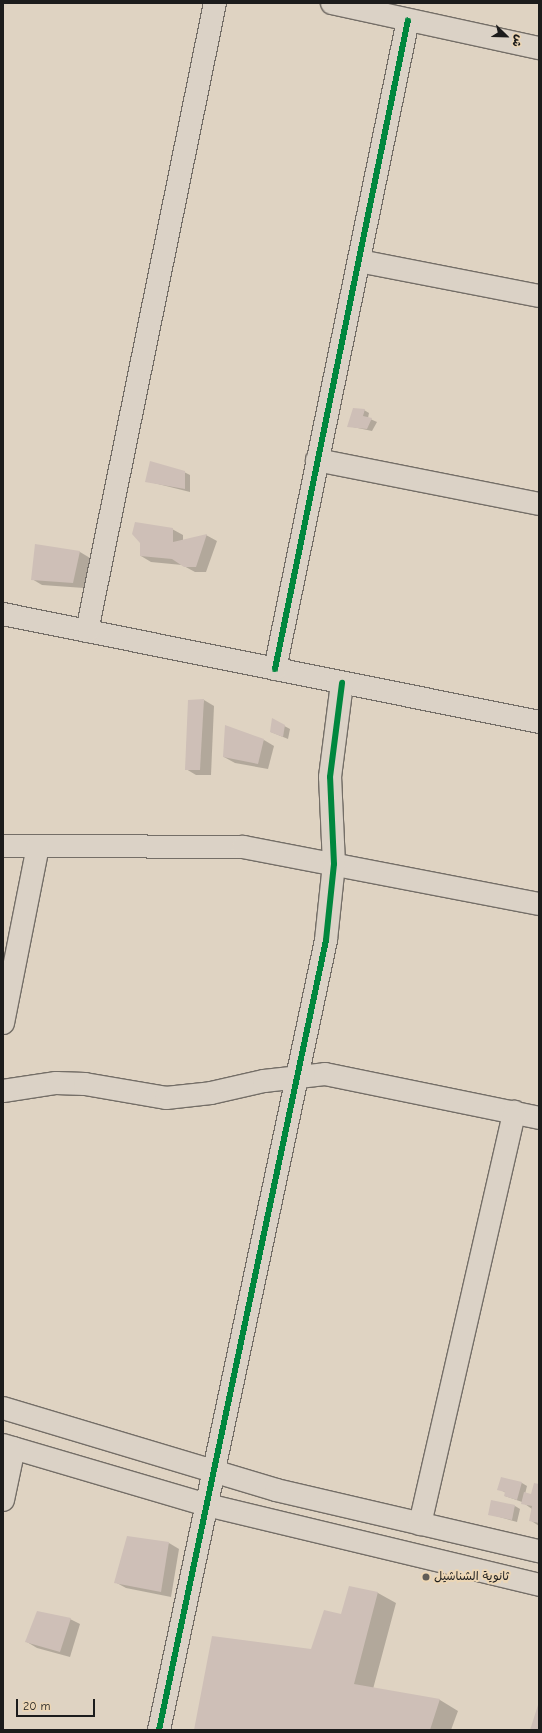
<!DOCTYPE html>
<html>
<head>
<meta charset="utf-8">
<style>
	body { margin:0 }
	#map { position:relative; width:542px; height:1733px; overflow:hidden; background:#dfd3c2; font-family:"Comic Neue","Playpen Sans Arabic",sans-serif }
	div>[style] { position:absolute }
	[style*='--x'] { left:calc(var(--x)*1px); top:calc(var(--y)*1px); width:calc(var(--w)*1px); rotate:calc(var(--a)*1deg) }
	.shadow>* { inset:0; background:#0003 }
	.building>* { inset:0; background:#cebfb7 }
	.roads { filter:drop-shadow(1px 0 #746e67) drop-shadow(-1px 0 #746e67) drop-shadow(0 1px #746e67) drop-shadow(0 -1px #746e67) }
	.street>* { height:22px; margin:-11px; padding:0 11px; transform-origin:11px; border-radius:11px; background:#dbd2c6 }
	.secondary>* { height:22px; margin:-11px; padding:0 11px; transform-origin:11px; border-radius:11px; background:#dbd2c6 }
	.cycleway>* { height:6px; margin:-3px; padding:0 3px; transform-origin:3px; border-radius:3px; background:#00873e }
	.dots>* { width:11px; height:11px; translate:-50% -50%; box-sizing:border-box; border:2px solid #ecd6b5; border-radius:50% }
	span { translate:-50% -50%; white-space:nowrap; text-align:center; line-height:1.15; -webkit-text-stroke:4px #ecd6b5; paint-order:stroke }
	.poi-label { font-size:12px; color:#1c1c1c }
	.left { translate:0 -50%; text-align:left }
	.frame { position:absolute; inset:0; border:4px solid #1c1c1c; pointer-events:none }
	.north { position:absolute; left:486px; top:16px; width:40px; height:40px; -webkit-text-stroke:3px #ecd6b5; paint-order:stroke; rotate:113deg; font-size:11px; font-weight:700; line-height:16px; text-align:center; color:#1c1c1c }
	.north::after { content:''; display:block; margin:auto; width:14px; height:18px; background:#1c1c1c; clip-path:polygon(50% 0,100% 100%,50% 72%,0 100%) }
	.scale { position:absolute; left:16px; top:1699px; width:79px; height:18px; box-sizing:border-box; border:2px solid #1c1c1c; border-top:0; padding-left:5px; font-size:12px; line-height:14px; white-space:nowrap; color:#1c1c1c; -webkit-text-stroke:3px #ecd6b5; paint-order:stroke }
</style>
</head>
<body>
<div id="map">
	<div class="shadow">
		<div style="clip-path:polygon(364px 410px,369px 413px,368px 418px,377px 422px,372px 431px,348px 426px)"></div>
		<div style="clip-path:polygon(184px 472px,190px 475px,190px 492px,146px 481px)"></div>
		<div style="clip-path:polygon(172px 529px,183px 535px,183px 541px,206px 535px,217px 541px,206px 572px,195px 572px,182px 565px,151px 562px,141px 556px)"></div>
		<div style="clip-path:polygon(36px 545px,80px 552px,90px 558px,84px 588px,42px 585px,32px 579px)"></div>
		<div style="clip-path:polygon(204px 700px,214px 706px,211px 775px,196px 775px,186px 769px)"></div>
		<div style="clip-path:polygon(273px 720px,290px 729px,288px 739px,271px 732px)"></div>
		<div style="clip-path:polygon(264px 740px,274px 746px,268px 769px,235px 763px,224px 757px)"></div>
		<div style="clip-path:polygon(522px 1483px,527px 1486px,525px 1494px,532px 1495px,539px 1485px,539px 1526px,530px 1520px,532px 1509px,522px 1502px,505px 1496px,506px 1493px,499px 1489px)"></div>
		<div style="clip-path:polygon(515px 1506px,520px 1509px,517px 1522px,489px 1514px)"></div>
		<div style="clip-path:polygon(169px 1543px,179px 1549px,171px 1597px,126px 1588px,115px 1582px)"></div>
		<div style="clip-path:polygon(350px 1587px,378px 1593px,396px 1603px,373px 1689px,440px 1700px,458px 1711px,451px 1730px,195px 1730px,312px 1650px,342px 1615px)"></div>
		<div style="clip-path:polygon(70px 1619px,80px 1624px,70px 1657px,37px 1648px,27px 1642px)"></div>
	</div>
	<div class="building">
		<div style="clip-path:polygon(353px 408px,365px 409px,363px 416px,372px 418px,367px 429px,347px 427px)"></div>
		<div style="clip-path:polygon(150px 461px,185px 471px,185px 489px,145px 482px)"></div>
		<div style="clip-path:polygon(135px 522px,173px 528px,173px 542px,207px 534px,196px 567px,184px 567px,172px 559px,140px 556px,140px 543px,132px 534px)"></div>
		<div style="clip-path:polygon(35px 544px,80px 551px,73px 583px,31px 580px)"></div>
		<div style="clip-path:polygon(204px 699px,200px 770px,185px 770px,188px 700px)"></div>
		<div style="clip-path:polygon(272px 718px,285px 725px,283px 737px,270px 732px)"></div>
		<div style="clip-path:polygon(225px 725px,264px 739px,258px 764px,223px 757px)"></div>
		<div style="clip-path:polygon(501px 1477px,522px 1482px,517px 1500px,504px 1496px,505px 1492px,497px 1490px)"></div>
		<div style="clip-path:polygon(534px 1483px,539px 1484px,539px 1523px,529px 1521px,532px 1506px,521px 1504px,524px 1492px,531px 1494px)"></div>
		<div style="clip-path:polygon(491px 1500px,515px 1505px,512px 1520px,488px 1515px)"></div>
		<div style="clip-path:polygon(127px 1536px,169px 1542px,161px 1592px,114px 1583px)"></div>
		<div style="clip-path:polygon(349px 1586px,378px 1592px,354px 1684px,440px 1699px,430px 1730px,194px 1730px,212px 1636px,311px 1649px,324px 1610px,341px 1614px)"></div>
		<div style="clip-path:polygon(37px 1611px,71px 1618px,60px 1652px,25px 1642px)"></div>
		<div style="clip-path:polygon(539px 1702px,539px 1730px,530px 1730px)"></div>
	</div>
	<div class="roads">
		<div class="street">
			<div style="--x:359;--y:261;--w:183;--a:11"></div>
			<div style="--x:317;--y:460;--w:226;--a:11.2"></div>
			<div style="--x:3;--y:614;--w:547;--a:11.39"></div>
			<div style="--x:87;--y:631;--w:641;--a:-78.48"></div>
			<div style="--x:275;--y:669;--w:662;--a:-78.42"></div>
			<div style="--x:3;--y:846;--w:240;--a:0.2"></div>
			<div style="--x:243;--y:847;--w:301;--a:10.9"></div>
			<div style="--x:3;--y:1023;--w:179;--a:-78.8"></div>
			<div style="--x:3;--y:1091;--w:54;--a:-8.6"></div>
			<div style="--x:56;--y:1083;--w:29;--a:2"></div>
			<div style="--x:85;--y:1084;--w:82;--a:9.8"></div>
			<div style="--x:166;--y:1098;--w:45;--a:-6.3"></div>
			<div style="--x:211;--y:1093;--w:54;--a:-12.8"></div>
			<div style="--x:264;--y:1081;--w:61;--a:-6.5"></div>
			<div style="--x:325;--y:1074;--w:218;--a:11.6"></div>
			<div style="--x:3;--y:1408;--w:285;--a:16.7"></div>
			<div style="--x:276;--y:1490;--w:270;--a:13.1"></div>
			<div style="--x:3;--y:1445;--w:213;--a:16.4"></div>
			<div style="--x:207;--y:1505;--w:342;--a:13.5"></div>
			<div style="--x:3;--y:1500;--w:53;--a:-78.1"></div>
			<div style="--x:420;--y:1524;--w:423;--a:-77.1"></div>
			<div style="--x:159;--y:1730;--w:807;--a:-78.06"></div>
			<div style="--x:326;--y:940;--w:76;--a:-84"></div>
			<div style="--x:334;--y:864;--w:87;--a:-92.6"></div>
			<div style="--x:330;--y:777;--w:95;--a:-82.7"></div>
		</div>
		<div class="secondary">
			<div style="--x:332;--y:3;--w:212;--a:12.3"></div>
		</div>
	</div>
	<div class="cycleway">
		<div style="--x:275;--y:669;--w:662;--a:-78.42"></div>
		<div style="--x:159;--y:1730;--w:807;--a:-78.06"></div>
		<div style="--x:326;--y:940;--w:76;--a:-84"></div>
		<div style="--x:334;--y:864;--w:87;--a:-92.6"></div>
		<div style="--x:330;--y:777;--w:95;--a:-82.7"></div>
	</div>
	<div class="dots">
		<div style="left:426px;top:1577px;background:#605c56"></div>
	</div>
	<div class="poi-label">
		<span class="left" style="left:434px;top:1577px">ثانوية الشناشيل</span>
	</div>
	<div class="frame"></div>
	<div class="north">ش</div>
	<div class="scale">20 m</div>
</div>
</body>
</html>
